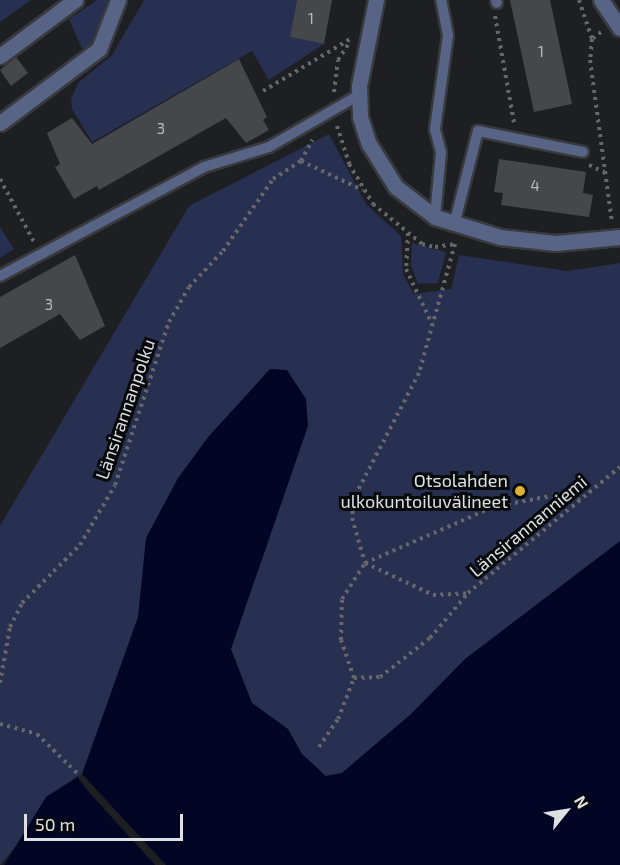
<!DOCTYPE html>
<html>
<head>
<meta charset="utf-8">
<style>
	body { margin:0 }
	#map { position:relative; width:620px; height:865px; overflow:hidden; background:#1d1f22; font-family:"Exo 2",sans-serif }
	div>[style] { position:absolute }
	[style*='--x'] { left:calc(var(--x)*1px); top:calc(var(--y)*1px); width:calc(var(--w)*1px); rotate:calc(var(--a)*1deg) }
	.green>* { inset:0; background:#273050 }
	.water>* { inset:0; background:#030524 }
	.pier>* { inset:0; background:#1d1f22 }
	.building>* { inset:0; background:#46474b }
	.path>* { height:4px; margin-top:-2px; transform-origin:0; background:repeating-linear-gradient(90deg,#65676a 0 3px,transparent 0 7.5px) }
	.roads { filter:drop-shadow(2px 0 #383a3d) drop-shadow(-2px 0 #383a3d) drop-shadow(0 2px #383a3d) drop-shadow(0 -2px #383a3d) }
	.lane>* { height:10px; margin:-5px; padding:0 5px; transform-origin:5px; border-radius:5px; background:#586486 }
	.street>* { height:15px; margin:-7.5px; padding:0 7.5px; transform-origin:7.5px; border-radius:7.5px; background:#586486 }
	.dots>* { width:16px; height:16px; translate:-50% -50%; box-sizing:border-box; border:3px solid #08090a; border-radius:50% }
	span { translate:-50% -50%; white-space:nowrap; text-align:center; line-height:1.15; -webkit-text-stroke:6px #08090a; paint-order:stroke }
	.number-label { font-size:15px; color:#b9babd }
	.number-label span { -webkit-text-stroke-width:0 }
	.street-label { font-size:18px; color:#dfe0e3 }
	.poi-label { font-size:18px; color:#dfe0e3 }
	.right { translate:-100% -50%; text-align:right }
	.north { position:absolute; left:536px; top:781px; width:60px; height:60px; -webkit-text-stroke:4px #08090a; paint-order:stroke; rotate:60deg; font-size:16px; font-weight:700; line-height:24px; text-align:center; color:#dfe0e3 }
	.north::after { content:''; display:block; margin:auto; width:21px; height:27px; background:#dfe0e3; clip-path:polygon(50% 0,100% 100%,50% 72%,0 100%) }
	.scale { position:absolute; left:24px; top:814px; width:159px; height:27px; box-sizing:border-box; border:3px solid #dfe0e3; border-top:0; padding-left:8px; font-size:18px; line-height:21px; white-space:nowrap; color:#dfe0e3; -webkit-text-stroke:4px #08090a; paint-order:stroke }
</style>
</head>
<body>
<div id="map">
	<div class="green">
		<div style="clip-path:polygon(0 0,31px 0,0 22px)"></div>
		<div style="clip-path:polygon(97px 0,107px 0,110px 5px,99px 35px,90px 47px,82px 49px,69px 19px)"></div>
		<div style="clip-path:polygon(144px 0,297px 0,290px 37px,324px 44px,269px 80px,252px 51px,92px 142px,72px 109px,71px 99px,78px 83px,112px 55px)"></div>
		<div style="clip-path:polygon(329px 134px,366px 204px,401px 236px,403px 274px,414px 294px,451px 289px,459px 255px,567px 271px,620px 263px,620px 613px,383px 738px,342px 773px,326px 776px,87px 762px,82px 774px,72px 780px,0 865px,0 526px,189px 206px)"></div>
		<div style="clip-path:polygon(0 227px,14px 249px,0 258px)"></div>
		<div style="clip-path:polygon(412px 243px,446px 252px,438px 283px,418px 284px,411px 265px)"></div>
	</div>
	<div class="water">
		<div style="clip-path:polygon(270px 369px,287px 370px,306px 399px,308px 426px,231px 649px,252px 703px,288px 729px,302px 754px,326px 776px,342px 773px,411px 714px,465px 659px,620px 541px,620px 865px,4px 865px,46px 797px,82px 774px,138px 617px,146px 538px,178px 478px,209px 436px)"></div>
	</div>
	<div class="pier">
		<div style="clip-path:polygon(82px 774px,166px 865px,155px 865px,88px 791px,78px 778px)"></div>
	</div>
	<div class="building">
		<div style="clip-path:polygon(297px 0,332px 0,324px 44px,290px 37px)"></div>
		<div style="clip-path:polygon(510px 0,550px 0,572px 104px,534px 112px)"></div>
		<div style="clip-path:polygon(16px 57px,28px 73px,11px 86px,0 70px)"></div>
		<div style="clip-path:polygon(239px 59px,267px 117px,263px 120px,269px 130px,246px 143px,226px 118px,99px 190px,97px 186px,74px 199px,55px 167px,60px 164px,47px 133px,72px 118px,92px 144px)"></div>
		<div style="clip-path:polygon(499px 159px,586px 172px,583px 193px,593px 195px,589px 217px,501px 205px,503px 193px,494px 192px)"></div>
		<div style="clip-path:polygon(75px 255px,105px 326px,80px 340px,60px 314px,0 348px,0 297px)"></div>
	</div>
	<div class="path">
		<div style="--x:579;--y:0;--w:41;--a:71.6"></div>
		<div style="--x:495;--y:16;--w:109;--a:79.9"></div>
		<div style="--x:601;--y:32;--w:11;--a:142"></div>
		<div style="--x:592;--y:39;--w:21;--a:95"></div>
		<div style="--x:590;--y:60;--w:163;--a:82.3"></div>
		<div style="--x:263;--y:91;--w:104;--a:-30.8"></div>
		<div style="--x:334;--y:92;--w:32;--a:-83"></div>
		<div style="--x:338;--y:60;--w:20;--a:-57"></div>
		<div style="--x:337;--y:126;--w:40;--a:72"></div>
		<div style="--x:349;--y:164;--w:47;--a:59"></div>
		<div style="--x:373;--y:204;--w:63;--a:39.2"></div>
		<div style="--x:422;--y:244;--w:13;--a:13"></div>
		<div style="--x:435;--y:247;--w:21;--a:-8"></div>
		<div style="--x:301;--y:161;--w:24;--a:-62"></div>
		<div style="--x:589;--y:165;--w:17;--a:25"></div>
		<div style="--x:0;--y:179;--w:72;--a:61.6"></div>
		<div style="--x:408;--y:233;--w:36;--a:93"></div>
		<div style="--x:406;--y:269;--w:61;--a:64.7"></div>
		<div style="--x:455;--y:244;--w:134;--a:105.6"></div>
		<div style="--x:419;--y:373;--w:139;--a:117.5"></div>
		<div style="--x:355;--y:496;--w:22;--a:98"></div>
		<div style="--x:352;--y:518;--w:47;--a:73.9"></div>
		<div style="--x:365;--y:563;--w:75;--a:25.2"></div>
		<div style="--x:433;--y:595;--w:35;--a:-3"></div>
		<div style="--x:468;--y:593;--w:197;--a:-39.7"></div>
		<div style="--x:354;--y:678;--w:40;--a:-108.9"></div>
		<div style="--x:341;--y:640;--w:41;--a:-88.6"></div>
		<div style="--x:342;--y:599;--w:43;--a:-57.4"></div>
		<div style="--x:365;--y:563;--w:140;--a:-23.6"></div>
		<div style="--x:493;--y:507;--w:64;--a:-10.8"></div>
		<div style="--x:556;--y:495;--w:25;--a:12"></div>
		<div style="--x:0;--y:683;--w:57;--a:-79.9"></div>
		<div style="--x:10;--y:627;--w:27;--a:-63"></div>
		<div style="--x:22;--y:603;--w:82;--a:-45"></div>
		<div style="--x:80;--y:545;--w:69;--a:-59.7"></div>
		<div style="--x:115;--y:485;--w:172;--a:-71.7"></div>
		<div style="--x:169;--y:322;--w:40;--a:-60.3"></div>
		<div style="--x:189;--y:287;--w:50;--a:-46.6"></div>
		<div style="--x:223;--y:251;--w:88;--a:-55.2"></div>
		<div style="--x:273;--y:179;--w:33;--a:-33"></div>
		<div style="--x:301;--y:161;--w:68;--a:25.1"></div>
		<div style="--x:0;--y:724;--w:38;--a:15"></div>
		<div style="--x:37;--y:734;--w:60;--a:44.3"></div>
		<div style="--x:319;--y:747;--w:34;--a:-56"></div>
		<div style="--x:338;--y:719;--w:44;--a:-68.7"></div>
		<div style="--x:354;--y:678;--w:26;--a:-2"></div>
		<div style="--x:380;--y:677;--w:63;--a:-38"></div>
		<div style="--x:430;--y:638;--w:59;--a:-49.8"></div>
	</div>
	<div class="roads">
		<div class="lane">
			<div style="--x:496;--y:0;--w:3;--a:72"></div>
			<div style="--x:435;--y:217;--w:65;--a:-84.7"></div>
			<div style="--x:441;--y:152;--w:24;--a:-105"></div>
			<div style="--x:435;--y:129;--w:95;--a:-82.1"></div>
			<div style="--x:448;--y:35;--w:36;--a:-101"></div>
			<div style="--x:454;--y:225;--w:97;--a:-75.7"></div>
			<div style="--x:478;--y:131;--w:107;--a:11.3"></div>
			<div style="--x:0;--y:276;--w:231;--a:-28.1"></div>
			<div style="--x:204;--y:167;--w:68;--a:-17.1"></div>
			<div style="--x:269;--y:147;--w:104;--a:-30"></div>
		</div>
		<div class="street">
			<div style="--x:376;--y:0;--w:88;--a:101.2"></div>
			<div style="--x:359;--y:86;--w:31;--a:88"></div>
			<div style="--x:360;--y:117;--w:28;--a:72"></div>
			<div style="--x:369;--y:144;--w:51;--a:57.9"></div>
			<div style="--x:396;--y:187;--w:49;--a:37.6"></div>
			<div style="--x:435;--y:217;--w:68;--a:17.1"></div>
			<div style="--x:500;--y:237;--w:56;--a:6.1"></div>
			<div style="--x:556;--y:243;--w:64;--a:-5.4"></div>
			<div style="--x:601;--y:0;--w:34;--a:56"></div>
			<div style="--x:0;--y:56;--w:94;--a:-36.7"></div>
			<div style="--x:0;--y:123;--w:124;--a:-36.8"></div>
			<div style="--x:99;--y:49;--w:53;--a:-68.8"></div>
		</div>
	</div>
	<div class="dots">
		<div style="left:520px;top:491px;background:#dbb233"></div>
	</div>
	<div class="number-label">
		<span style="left:311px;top:19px">1</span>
		<span style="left:541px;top:52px">1</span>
		<span style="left:161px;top:129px">3</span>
		<span style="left:535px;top:186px">4</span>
		<span style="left:49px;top:305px">3</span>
	</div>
	<div class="street-label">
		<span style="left:125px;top:409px;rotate:-71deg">Länsirannanpolku</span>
		<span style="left:528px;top:526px;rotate:-40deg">Länsirannanniemi</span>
	</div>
	<div class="poi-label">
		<span class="right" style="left:508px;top:491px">Otsolahden<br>ulkokuntoiluvälineet</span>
	</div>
	<div class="north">N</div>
	<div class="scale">50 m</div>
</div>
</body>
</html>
